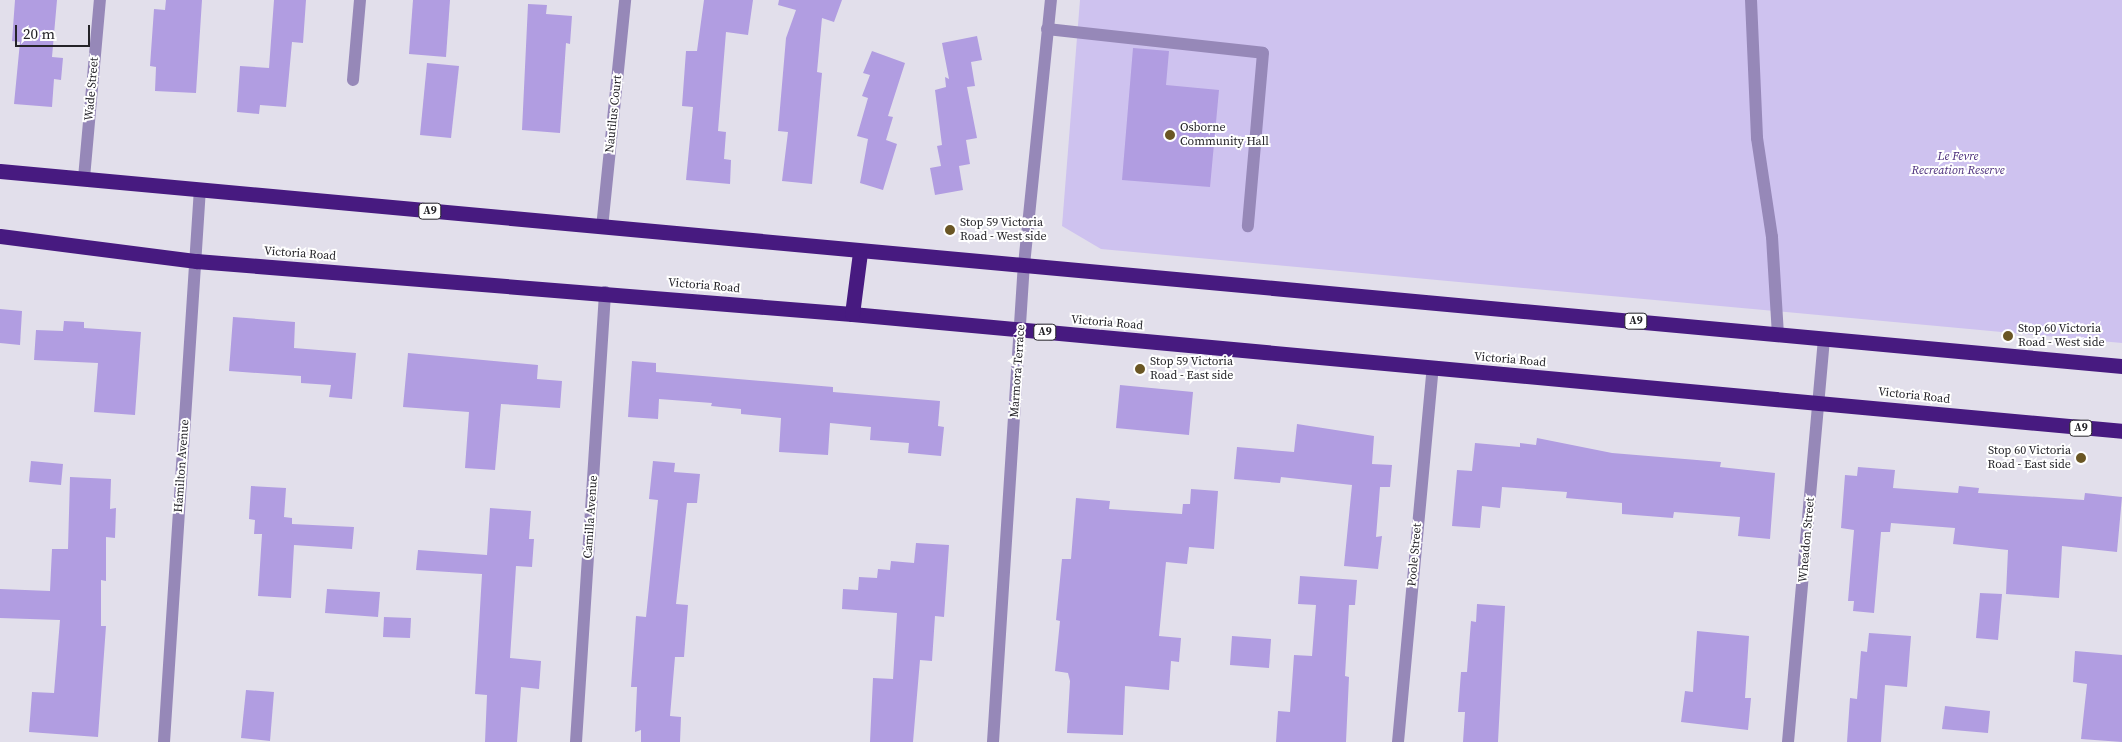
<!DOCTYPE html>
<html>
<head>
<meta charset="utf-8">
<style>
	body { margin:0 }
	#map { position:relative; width:2122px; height:742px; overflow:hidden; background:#e2dfeb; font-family:"Source Serif 4",serif }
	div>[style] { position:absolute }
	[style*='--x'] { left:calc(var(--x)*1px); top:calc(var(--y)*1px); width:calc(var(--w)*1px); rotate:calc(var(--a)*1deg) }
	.green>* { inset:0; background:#cec2ef }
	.building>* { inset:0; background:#b19de1 }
	.lane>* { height:12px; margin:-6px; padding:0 6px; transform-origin:6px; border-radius:6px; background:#9688b8 }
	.street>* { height:12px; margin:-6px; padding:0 6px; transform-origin:6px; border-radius:6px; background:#9688b8 }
	.highway>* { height:15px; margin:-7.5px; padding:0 7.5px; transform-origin:7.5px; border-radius:7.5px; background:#471a80 }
	.dots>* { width:14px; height:14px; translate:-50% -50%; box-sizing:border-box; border:2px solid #fff; border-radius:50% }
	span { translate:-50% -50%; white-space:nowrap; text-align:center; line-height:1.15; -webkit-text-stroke:4px #fff; paint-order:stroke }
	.shield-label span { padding:1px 4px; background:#fff; border:1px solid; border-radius:4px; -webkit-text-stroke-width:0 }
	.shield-label { font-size:11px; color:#242328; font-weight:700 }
	.street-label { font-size:12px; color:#242328 }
	.poi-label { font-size:12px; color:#242328 }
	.left { translate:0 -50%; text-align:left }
	.right { translate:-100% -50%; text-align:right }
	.park-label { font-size:12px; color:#492b79; font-style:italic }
	.scale { position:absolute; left:15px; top:25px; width:75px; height:22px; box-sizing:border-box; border:2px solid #242328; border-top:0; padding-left:6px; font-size:15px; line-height:18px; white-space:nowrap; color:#242328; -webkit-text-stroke:4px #fff; paint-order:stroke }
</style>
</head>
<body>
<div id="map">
	<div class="green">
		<div style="clip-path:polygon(1080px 0,2122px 0,2122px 343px,1101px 249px,1062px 226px)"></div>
	</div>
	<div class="building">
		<div style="clip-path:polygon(15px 0,57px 0,52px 57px,63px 58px,61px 80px,54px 79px,52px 107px,14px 104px,20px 42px,12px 41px)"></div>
		<div style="clip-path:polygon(166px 0,202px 0,196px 93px,155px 91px,156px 67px,150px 66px,154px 9px,165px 10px)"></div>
		<div style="clip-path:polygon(274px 0,306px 0,303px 43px,292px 42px,286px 107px,260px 105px,259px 114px,237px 112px,240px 66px,269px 68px)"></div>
		<div style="clip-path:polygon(413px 0,450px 0,446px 57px,409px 54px)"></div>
		<div style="clip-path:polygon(704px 0,753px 0,748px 35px,726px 32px,718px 131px,726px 132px,724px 159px,731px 160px,730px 184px,686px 180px,693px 107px,682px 106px,686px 51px,697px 51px)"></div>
		<div style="clip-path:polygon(779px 0,842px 0,834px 22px,822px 18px,817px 72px,822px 73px,812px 184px,782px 181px,788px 132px,778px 131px,786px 38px,796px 10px,778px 5px)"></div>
		<div style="clip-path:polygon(528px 4px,547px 5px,546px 14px,572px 16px,570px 44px,566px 43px,560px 133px,522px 130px)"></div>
		<div style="clip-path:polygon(977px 36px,982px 60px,971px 62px,975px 86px,967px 87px,977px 138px,966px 140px,970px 164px,959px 166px,963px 190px,935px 195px,930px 168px,941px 166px,937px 146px,942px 145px,935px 90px,946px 87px,945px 77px,949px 79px,942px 43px)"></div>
		<div style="clip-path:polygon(1133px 48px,1169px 51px,1166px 85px,1219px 90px,1210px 187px,1122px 180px)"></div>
		<div style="clip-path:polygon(872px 51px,905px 63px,888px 116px,893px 117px,886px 140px,897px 144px,883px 190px,860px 183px,868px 139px,857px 136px,868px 98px,862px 96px,870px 75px,863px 73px)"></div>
		<div style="clip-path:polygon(427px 63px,459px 66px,451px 138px,420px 135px)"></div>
		<div style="clip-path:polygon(0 309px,22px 311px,20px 345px,0 343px)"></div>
		<div style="clip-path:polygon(233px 317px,295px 322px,294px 348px,356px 353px,352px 399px,329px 397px,331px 385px,301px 383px,301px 376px,229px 371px)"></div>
		<div style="clip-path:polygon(64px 321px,84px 322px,84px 328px,141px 332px,135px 415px,94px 412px,98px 363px,34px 360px,36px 330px,63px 331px)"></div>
		<div style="clip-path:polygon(408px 353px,538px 365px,537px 379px,562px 381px,560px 408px,501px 404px,495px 470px,465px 468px,469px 412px,403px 407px)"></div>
		<div style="clip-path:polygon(632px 361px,656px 363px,656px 372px,833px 387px,833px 392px,940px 401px,938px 426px,944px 427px,941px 456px,908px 453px,909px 443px,870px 440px,871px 427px,830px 423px,828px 455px,779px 452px,781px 418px,741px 414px,741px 409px,711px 406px,712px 403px,659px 399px,658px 419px,628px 417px)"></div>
		<div style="clip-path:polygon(1120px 385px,1193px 392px,1189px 435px,1116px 428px)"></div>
		<div style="clip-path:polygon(1297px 424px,1374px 436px,1372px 464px,1392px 465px,1390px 487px,1380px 487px,1376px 537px,1382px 536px,1378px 569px,1344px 566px,1352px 485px,1281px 477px,1280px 483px,1234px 479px,1237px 447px,1294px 452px)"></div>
		<div style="clip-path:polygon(1537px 438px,1612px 453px,1721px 462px,1720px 467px,1775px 473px,1770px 539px,1738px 536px,1740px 517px,1674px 512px,1673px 518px,1622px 514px,1622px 503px,1566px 498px,1567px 492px,1502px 487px,1500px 508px,1482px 506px,1480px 528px,1452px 526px,1457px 470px,1472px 471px,1475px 443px,1520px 447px,1520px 443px,1536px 445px)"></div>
		<div style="clip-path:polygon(31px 461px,63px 464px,61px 485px,29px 482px)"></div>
		<div style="clip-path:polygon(653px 461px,675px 463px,674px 472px,700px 474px,697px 503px,687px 503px,676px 604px,688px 605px,684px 657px,675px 657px,670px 716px,681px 717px,680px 742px,641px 742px,641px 730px,635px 732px,637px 687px,631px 687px,636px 616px,646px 617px,658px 500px,649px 499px)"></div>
		<div style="clip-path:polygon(1858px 467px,1895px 470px,1893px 488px,1958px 493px,1959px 486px,1979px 488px,1978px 493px,2084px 500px,2085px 493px,2122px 497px,2117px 552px,2062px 546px,2059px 598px,2006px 594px,2008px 550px,1953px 544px,1955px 528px,1891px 523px,1890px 532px,1881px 532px,1874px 613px,1853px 611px,1854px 601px,1848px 601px,1854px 530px,1841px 528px,1845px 475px,1857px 476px)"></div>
		<div style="clip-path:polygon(70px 477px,111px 479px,110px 509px,116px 508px,115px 538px,106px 537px,106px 581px,101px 580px,101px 626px,106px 626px,98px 737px,29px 732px,32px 692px,54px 693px,60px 620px,0 618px,0 589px,50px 591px,52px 549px,68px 549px)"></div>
		<div style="clip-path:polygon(251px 486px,286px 488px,284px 517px,292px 518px,292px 524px,354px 527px,352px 549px,294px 545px,291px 598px,258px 596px,262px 534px,254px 534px,255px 520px,249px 519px)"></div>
		<div style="clip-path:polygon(1191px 489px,1218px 491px,1214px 549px,1189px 547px,1187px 564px,1166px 562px,1159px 636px,1181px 638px,1179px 662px,1171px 661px,1169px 690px,1125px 686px,1123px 735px,1067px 733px,1070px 681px,1068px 673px,1055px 671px,1060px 621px,1056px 620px,1062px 559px,1071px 559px,1076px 498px,1110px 501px,1109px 509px,1182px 514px,1183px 504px,1190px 504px)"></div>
		<div style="clip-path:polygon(490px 508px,531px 511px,529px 539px,534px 539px,532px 567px,516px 566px,510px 658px,541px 661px,539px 689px,521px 687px,517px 742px,485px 742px,487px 695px,475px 694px,482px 574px,416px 570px,418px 550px,487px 555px)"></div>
		<div style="clip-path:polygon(916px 543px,949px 545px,944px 617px,935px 616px,932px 661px,920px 660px,913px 742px,870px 742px,873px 678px,893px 679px,897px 613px,842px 609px,843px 589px,858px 590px,859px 577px,877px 578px,878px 569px,890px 570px,891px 561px,914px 563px)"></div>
		<div style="clip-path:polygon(1300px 576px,1357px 580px,1355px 605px,1349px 605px,1345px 676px,1349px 677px,1346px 742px,1276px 742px,1278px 711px,1290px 712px,1294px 655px,1312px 656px,1316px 605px,1298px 604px)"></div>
		<div style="clip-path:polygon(327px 589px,380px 592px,378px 617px,325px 613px)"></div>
		<div style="clip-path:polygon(1980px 593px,2002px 594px,1998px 640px,1976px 638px)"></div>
		<div style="clip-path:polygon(1477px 604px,1505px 606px,1498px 742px,1463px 742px,1465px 712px,1458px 712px,1461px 672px,1467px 672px,1471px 621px,1476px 622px)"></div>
		<div style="clip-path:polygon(384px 617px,411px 618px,410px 638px,383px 637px)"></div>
		<div style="clip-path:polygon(1697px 631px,1749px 636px,1745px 698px,1751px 698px,1748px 730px,1681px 722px,1685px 691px,1693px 692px)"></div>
		<div style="clip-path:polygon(1869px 633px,1911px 636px,1907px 687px,1885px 685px,1881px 742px,1847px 742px,1850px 698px,1857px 699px,1861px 651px,1867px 652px)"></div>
		<div style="clip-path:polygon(1232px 636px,1271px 639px,1269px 668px,1230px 665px)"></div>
		<div style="clip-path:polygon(2075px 651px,2122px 655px,2122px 742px,2081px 739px,2087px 684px,2073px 682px)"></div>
		<div style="clip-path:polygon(246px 690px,274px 692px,270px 741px,241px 738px)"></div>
		<div style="clip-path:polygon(1945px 706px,1990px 711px,1988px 733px,1942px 729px)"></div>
	</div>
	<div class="lane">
		<div style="--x:1751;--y:0;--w:138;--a:87.5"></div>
		<div style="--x:1757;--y:138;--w:100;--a:81.4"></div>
		<div style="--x:1772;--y:237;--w:97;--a:86.5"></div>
		<div style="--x:1047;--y:29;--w:217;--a:6.3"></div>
		<div style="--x:1263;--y:53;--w:174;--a:95"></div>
		<div style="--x:1024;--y:265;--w:266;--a:-84.2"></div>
	</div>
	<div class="street">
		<div style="--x:353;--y:80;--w:80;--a:-85"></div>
		<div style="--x:84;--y:178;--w:179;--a:-84.9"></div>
		<div style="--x:602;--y:228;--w:229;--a:-84.2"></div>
		<div style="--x:164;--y:742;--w:554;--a:-86.28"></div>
		<div style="--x:576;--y:742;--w:451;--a:-86.3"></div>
		<div style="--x:993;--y:742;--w:478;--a:-86.3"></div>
		<div style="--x:1398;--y:742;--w:376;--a:-84.7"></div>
		<div style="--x:1788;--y:742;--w:405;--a:-84.9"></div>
	</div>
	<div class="highway">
		<div style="--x:0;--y:171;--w:2131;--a:5.25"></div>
		<div style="--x:0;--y:236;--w:198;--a:7.3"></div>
		<div style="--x:196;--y:261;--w:658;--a:4.62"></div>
		<div style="--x:852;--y:314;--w:1275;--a:5.26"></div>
		<div style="--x:852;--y:314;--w:63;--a:-82.6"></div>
	</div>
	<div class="dots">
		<div style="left:1170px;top:135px;background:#6a5624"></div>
		<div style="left:950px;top:230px;background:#6a5624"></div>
		<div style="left:2008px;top:336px;background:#6a5624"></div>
		<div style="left:1140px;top:369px;background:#6a5624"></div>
		<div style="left:2081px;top:458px;background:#6a5624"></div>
	</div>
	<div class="shield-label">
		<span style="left:430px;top:211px">A9</span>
		<span style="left:1636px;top:321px">A9</span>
		<span style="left:1045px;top:332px">A9</span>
		<span style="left:2081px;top:428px">A9</span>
	</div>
	<div class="street-label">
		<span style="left:92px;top:89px;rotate:-85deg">Wade Street</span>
		<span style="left:614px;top:114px;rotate:-84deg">Nautilus Court</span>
		<span style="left:300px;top:254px;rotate:4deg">Victoria Road</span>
		<span style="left:704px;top:286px;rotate:5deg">Victoria Road</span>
		<span style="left:1107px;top:323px;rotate:5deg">Victoria Road</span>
		<span style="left:1510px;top:360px;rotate:5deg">Victoria Road</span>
		<span style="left:1018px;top:371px;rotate:-86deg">Marmora Terrace</span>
		<span style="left:1914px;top:396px;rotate:6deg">Victoria Road</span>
		<span style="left:182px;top:466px;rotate:-86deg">Hamilton Avenue</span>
		<span style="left:591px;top:517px;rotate:-86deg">Camilla Avenue</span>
		<span style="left:1807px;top:540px;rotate:-85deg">Wheadon Street</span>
		<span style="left:1415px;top:555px;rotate:-85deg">Poole Street</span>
	</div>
	<div class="poi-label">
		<span class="left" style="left:1180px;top:135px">Osborne<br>Community Hall</span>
		<span class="left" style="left:960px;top:230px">Stop 59 Victoria<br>Road - West side</span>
		<span class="left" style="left:2018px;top:336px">Stop 60 Victoria<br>Road - West side</span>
		<span class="left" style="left:1150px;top:369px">Stop 59 Victoria<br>Road - East side</span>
		<span class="right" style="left:2071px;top:458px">Stop 60 Victoria<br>Road - East side</span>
	</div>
	<div class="park-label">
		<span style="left:1958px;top:164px">Le Fevre<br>Recreation Reserve</span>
	</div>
	<div class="scale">20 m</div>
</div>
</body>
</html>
